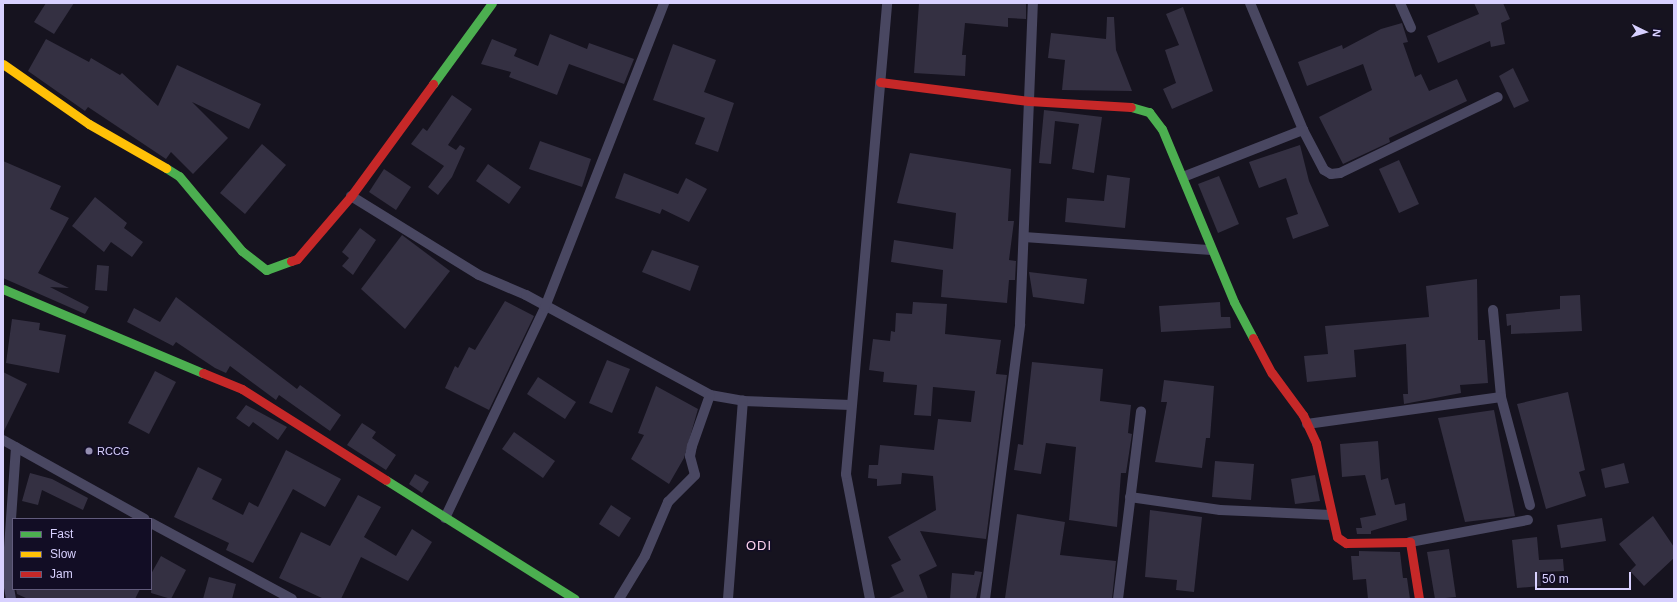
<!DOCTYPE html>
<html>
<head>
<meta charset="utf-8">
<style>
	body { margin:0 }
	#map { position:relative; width:1677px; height:602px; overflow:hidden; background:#16131f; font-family:Helvetica,sans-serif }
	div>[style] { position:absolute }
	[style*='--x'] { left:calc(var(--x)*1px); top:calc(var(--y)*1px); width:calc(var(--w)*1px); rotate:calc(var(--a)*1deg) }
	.building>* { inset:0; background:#343042 }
	.street>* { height:10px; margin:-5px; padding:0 5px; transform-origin:5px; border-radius:5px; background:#494761 }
	.fast>* { height:9px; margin:-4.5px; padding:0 4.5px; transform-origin:4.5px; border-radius:4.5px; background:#4caf50 }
	.slow>* { height:9px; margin:-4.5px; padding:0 4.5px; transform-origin:4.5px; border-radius:4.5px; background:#ffc107 }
	.jam>* { height:9px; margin:-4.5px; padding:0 4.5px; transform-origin:4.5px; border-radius:4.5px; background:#c62828 }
	.dots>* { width:11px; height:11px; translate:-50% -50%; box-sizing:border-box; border:2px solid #120d25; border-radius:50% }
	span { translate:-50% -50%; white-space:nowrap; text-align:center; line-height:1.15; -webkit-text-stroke:3px #120d25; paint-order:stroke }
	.poi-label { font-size:11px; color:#d8d1ff }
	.left { translate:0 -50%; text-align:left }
	.quarter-label { font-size:13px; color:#ffd3ee; letter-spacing:1px }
	.frame { position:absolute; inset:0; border:4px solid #d8d1ff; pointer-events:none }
	.legend { position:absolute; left:12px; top:518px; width:140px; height:72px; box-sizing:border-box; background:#120d25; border:1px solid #615b7c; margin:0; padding:5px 7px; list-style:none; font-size:12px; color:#d8d1ff }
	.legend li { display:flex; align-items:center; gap:8px; height:20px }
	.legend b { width:20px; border:1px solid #615b7c }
	.north { position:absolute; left:1625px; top:12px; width:40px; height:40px; -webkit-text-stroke:3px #120d25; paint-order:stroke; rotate:95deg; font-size:11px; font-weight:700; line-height:16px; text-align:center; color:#d8d1ff }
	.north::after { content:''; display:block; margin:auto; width:14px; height:18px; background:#d8d1ff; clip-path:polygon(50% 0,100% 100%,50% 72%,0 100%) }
	.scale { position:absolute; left:1535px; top:572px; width:96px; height:18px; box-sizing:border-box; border:2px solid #d8d1ff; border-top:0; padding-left:5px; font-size:12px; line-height:14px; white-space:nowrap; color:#d8d1ff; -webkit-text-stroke:3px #120d25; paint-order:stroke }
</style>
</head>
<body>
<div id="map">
	<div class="building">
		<div style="clip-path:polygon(46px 3px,74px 3px,54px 34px,34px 22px)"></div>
		<div style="clip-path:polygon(919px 3px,1026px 3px,1026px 19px,1008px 18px,1008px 27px,965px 23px,962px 55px,966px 55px,965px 76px,914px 73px)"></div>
		<div style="clip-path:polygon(1474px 3px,1503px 3px,1510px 19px,1501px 23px,1505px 44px,1491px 47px,1490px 41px,1438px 63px,1427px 36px,1479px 14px)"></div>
		<div style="clip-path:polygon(1183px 7px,1213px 91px,1172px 109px,1163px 89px,1176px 83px,1165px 50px,1179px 45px,1166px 14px)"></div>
		<div style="clip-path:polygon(1107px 17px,1114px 17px,1116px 50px,1132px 91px,1062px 90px,1065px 60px,1048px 58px,1051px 33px,1106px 39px)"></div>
		<div style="clip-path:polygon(1402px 23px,1408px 42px,1403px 43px,1415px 77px,1421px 74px,1429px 91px,1457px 79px,1467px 101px,1389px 138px,1390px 142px,1343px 164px,1319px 117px,1372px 90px,1363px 64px,1307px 86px,1298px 62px,1342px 45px,1343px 49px,1381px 29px)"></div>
		<div style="clip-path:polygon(550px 34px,587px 49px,589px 43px,634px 59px,624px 84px,569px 64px,557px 95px,509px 77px,511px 72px,481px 64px,492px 39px,517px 49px,514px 56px,538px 66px)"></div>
		<div style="clip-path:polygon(46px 39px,89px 62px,91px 58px,120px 75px,122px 73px,158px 106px,177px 65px,261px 104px,249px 129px,192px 102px,228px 138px,193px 174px,171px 152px,166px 159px,88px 107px,85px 111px,28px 71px)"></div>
		<div style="clip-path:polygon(673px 44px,716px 60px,704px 92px,734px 103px,718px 152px,695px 144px,705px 118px,653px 100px)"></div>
		<div style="clip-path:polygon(1513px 68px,1529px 101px,1514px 108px,1499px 76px)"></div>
		<div style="clip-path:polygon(452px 95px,472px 109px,448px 145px,456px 150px,460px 145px,465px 148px,452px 177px,438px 195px,428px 187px,444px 166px,411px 144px,423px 128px,427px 131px)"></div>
		<div style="clip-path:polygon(1044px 110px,1102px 117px,1094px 173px,1072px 169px,1079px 124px,1055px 121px,1051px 164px,1039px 163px)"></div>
		<div style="clip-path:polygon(540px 141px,591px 159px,582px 187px,529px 169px)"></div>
		<div style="clip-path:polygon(262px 144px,286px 165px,245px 214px,220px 193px)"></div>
		<div style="clip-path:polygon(1300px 145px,1309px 181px,1329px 226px,1293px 239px,1286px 218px,1298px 214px,1286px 178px,1259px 188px,1249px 162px)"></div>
		<div style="clip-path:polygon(910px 153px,1011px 169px,1008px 221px,1014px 221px,1009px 260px,1016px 261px,1015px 280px,1009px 280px,1007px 303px,941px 297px,943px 270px,891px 262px,894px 240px,953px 249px,956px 213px,897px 203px)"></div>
		<div style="clip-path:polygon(1399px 160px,1419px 204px,1399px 213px,1379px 169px)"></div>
		<div style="clip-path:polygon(3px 161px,61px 186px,50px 209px,69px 218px,38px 273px,69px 288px,50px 287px,89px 307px,85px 314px,3px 278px)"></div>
		<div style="clip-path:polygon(488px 164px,521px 187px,509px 204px,476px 181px)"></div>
		<div style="clip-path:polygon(384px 169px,411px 187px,396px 210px,369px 192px)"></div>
		<div style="clip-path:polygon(624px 173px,678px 194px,686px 178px,707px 189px,689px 222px,662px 209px,660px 214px,615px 198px)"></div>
		<div style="clip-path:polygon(1107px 175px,1130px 178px,1125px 228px,1065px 222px,1067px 198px,1104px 201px)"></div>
		<div style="clip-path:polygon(1219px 176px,1239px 224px,1218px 233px,1198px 184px)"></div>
		<div style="clip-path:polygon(95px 197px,127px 223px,124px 228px,143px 242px,132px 257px,111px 242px,104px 252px,72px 226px)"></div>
		<div style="clip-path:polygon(360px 228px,376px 240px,353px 275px,342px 266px,349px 258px,342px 252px)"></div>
		<div style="clip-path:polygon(402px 235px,450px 271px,405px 329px,361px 289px)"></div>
		<div style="clip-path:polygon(652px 250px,699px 266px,690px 291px,642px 272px)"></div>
		<div style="clip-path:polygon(97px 265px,109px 266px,107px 291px,95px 290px)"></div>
		<div style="clip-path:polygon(1029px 272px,1087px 279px,1084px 304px,1033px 297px)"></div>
		<div style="clip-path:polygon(1477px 279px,1478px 340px,1485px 340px,1488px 383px,1460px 385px,1461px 393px,1404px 404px,1403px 394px,1408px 394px,1406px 344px,1354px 350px,1356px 377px,1307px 382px,1304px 356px,1328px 354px,1325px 326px,1429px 317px,1426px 286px)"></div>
		<div style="clip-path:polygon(1580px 295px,1582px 331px,1511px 334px,1511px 325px,1507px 326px,1506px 314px,1560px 309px,1560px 296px)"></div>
		<div style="clip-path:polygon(176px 297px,297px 389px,300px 385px,341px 415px,330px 431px,279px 395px,276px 400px,230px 366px,226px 373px,215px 368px,176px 342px,173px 346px,127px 322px,134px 308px,160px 322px)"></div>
		<div style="clip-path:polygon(505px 301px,534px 316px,489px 410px,445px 388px,455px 366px,458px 368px,469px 347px,475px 350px)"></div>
		<div style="clip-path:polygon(913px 302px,947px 304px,945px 334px,1001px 340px,996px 374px,1007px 375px,986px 539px,920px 531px,937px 566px,919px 575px,928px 599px,887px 599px,904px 591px,891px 565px,901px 560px,888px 537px,936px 510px,933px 476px,902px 473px,901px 484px,877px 486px,877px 479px,868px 478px,869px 465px,878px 465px,880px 445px,934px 450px,938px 419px,971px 422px,975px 391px,933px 387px,931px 416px,914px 415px,917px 385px,883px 382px,884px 372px,869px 370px,873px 339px,890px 341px,891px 331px,895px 332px,896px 313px,912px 314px)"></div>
		<div style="clip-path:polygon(1220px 302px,1221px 317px,1230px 317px,1231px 328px,1161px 332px,1159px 306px)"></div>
		<div style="clip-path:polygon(12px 319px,40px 323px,39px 330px,66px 335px,59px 373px,6px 363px)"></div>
		<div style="clip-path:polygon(607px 360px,630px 369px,612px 413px,589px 403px)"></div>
		<div style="clip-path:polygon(1032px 362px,1103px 369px,1100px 401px,1131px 405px,1128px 433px,1132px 434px,1126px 473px,1121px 473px,1117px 527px,1069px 520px,1076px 447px,1046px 443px,1041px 474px,1014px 470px,1018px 444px,1023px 445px)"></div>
		<div style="clip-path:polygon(155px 371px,176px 382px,149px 434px,128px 423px)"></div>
		<div style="clip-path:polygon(3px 372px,27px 384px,3px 433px)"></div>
		<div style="clip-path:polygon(538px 377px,576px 402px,565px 419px,527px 394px)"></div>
		<div style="clip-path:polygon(1164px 380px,1214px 386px,1210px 438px,1206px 438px,1202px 468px,1155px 462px,1167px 402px,1161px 402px)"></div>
		<div style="clip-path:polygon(656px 386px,698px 409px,684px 458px,669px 484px,631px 459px,644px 435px,638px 433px)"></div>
		<div style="clip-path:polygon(1568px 392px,1585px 470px,1579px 472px,1586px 496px,1546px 509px,1517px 404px)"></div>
		<div style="clip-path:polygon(246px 405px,287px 427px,278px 440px,253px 422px,249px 427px,236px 418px)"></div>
		<div style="clip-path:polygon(1494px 410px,1515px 516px,1465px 522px,1438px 418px)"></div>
		<div style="clip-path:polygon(362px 423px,376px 432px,372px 438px,396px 455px,386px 470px,347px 445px)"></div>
		<div style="clip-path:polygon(514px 432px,555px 461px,543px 478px,502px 449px)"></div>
		<div style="clip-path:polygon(1378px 441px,1381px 480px,1388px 478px,1395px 505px,1405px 503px,1407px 520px,1371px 531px,1371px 534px,1357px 534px,1356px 528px,1362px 528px,1360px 518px,1376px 515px,1365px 475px,1342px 477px,1340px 444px)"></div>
		<div style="clip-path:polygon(286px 450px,341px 479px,325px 507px,293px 489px,253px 563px,226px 550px,229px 543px,174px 517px,198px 467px,222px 479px,212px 499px,243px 515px,249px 502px,258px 507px)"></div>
		<div style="clip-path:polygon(1215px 461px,1254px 464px,1251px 500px,1212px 497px)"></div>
		<div style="clip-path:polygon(1624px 463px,1629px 483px,1605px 488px,1601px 469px)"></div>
		<div style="clip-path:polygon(30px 473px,52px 479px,88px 498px,83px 510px,42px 490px,38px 505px,22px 501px)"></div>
		<div style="clip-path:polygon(415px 474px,429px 482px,422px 493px,409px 484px)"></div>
		<div style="clip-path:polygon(1315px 475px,1320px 501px,1295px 504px,1291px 479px)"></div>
		<div style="clip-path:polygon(358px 495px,381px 507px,364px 537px,396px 556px,412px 529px,432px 542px,408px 581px,361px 557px,341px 599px,324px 599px,279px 578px,301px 532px,330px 546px)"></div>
		<div style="clip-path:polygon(611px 505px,631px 518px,619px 537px,599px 524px)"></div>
		<div style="clip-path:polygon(1150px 510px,1202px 517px,1194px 592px,1176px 590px,1177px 580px,1145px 577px)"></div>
		<div style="clip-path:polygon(1017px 514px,1065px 522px,1060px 555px,1116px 561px,1112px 599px,1005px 598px)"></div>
		<div style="clip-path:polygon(1653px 516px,1674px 547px,1674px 558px,1644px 586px,1630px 571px,1636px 565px,1619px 544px)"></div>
		<div style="clip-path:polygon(1602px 518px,1606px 541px,1561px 548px,1557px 525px)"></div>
		<div style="clip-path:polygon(1537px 537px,1539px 560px,1563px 559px,1564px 571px,1540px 572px,1541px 586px,1517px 588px,1512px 540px)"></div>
		<div style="clip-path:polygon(1449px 549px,1456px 597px,1435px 599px,1427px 552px)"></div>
		<div style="clip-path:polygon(1359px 551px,1400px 552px,1403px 578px,1407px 578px,1410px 599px,1368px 599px,1366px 579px,1353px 580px,1351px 556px,1359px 556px)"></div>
		<div style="clip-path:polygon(161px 556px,186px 570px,171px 599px,151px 593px,151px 574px)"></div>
		<div style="clip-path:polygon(975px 571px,982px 572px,976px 599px,950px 599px,952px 573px,974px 575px)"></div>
		<div style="clip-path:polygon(209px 577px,236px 584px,232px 599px,203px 599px)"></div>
		<div style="clip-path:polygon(16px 589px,140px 589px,135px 599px,28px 599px,17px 594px)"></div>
	</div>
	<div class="street">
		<div style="--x:1250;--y:3;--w:138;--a:67.3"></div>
		<div style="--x:1303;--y:130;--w:45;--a:62.3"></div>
		<div style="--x:1324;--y:170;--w:8;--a:30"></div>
		<div style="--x:1331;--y:174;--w:9;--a:-6"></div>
		<div style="--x:1340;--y:173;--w:175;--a:-25.7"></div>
		<div style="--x:1400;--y:3;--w:27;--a:66"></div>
		<div style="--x:1183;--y:177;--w:129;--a:-21.4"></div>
		<div style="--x:351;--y:196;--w:150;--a:31.7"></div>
		<div style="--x:479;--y:275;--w:51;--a:23.1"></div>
		<div style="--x:526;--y:295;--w:209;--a:28.5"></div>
		<div style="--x:710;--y:395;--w:34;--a:10"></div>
		<div style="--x:743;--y:401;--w:108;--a:2.1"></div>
		<div style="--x:1024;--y:237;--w:188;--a:4"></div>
		<div style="--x:1493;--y:310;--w:87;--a:84.7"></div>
		<div style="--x:1501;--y:397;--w:112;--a:75"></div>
		<div style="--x:1307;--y:424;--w:196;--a:-7.9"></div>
		<div style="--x:3;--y:440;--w:162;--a:29.1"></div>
		<div style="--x:1130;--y:497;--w:91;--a:8.2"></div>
		<div style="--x:1220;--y:510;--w:111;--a:2.6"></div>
		<div style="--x:445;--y:518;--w:233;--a:-64.6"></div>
		<div style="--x:545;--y:307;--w:326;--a:-68.6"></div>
		<div style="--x:151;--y:523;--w:160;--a:28.3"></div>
		<div style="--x:1410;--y:542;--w:120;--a:-10.6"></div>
		<div style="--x:11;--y:599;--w:23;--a:-100"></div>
		<div style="--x:7;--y:576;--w:129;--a:-86"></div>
		<div style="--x:619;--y:599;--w:50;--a:-58.8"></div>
		<div style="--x:645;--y:556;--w:59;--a:-66.9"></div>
		<div style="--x:668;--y:502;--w:38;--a:-45"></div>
		<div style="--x:695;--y:475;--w:20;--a:-105"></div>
		<div style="--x:690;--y:456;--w:10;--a:-79"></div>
		<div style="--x:692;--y:446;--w:54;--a:-70.6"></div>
		<div style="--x:728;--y:599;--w:199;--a:-85.7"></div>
		<div style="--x:870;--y:599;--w:127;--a:-100.9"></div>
		<div style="--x:846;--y:474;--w:473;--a:-85"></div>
		<div style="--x:985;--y:599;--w:277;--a:-82.7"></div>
		<div style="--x:1020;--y:324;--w:321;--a:-87.7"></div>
		<div style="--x:1118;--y:599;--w:189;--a:-83"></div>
	</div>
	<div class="fast">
		<div style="--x:433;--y:84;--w:100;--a:-53.9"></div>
		<div style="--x:1131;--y:107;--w:19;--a:16"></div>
		<div style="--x:1149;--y:112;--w:21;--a:53"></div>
		<div style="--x:1162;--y:129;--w:187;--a:67.4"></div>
		<div style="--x:1234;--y:302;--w:41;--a:62.2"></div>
		<div style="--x:166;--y:168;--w:15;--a:32"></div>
		<div style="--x:179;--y:176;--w:98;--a:50"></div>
		<div style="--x:242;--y:251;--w:31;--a:38"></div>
		<div style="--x:266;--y:270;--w:27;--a:-20"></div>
		<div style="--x:3;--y:289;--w:217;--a:22.8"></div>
		<div style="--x:386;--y:480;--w:223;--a:32.2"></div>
	</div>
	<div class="slow">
		<div style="--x:3;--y:64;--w:105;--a:34.9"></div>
		<div style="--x:89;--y:124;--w:89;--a:29.7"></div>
	</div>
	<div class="jam">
		<div style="--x:880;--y:82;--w:150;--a:7.3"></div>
		<div style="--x:1029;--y:101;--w:102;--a:3.4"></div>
		<div style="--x:291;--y:261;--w:6;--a:-18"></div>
		<div style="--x:297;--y:259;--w:83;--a:-49.4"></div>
		<div style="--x:351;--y:196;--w:139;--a:-53.8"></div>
		<div style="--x:1253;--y:338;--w:40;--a:62"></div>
		<div style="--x:1272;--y:373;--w:52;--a:53.6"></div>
		<div style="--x:1303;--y:415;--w:31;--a:65"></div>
		<div style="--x:1316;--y:443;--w:96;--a:77.4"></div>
		<div style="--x:1337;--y:537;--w:11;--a:34"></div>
		<div style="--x:1346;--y:543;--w:64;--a:-0.9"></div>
		<div style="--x:1410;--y:542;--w:58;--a:81"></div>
		<div style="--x:203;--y:373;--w:42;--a:22.3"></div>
		<div style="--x:242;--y:389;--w:170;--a:32.3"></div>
	</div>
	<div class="dots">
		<div style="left:89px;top:451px;background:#948eb1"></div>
	</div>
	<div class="poi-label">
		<span class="left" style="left:97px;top:451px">RCCG</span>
	</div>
	<div class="quarter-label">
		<span style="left:759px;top:546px">ODI</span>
	</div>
	<div class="frame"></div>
	<ul class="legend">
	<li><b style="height:5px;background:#4caf50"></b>Fast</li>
	<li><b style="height:5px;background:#ffc107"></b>Slow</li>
	<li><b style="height:5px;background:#c62828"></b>Jam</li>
	</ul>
	<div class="north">N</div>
	<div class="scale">50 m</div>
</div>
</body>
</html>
